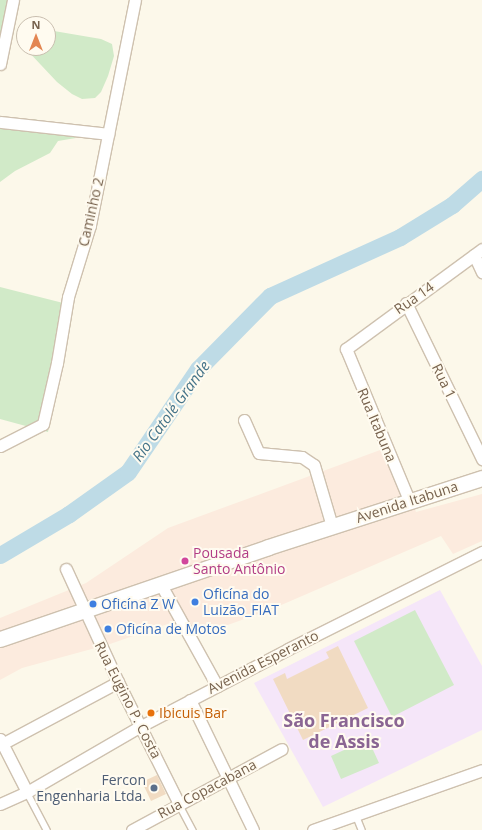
<!DOCTYPE html>
<html>
<head>
<meta charset="utf-8">
<style>
	body { margin:0 }
	#map { position:relative; width:482px; height:830px; overflow:hidden; background:#fcf8ea; font-family:"Open Sans",sans-serif }
	div>[style] { position:absolute }
	[style*='--x'] { left:calc(var(--x)*1px); top:calc(var(--y)*1px); width:calc(var(--w)*1px); rotate:calc(var(--a)*1deg) }
	.commercial>* { inset:0; background:#fcebde }
	.education>* { inset:0; background:#f5e6f9 }
	.green>* { inset:0; background:#d1eac8 }
	.river>* { height:17px; margin:-8.5px; padding:0 8.5px; transform-origin:8.5px; border-radius:8.5px; background:#bedbe6 }
	.building>* { inset:0; background:#f1dbc2 }
	.roads { filter:drop-shadow(1px 0 #cec1af) drop-shadow(-1px 0 #cec1af) drop-shadow(0 1px #cec1af) drop-shadow(0 -1px #cec1af) }
	.lane>* { height:5.5px; margin:-2.75px; padding:0 2.75px; transform-origin:2.75px; border-radius:2.75px; background:#fff }
	.street>* { height:11px; margin:-5.5px; padding:0 5.5px; transform-origin:5.5px; border-radius:5.5px; background:#fff }
	.secondary>* { height:15px; margin:-7.5px; padding:0 7.5px; transform-origin:7.5px; border-radius:7.5px; background:#fff }
	.dots>* { width:11px; height:11px; translate:-50% -50%; box-sizing:border-box; border:2px solid #fffbf0; border-radius:50% }
	span { translate:-50% -50%; white-space:nowrap; text-align:center; line-height:1.15; -webkit-text-stroke:4px #fffbf0; paint-order:stroke }
	.street-label { font-size:14px; color:#77624d }
	.hotel-label { font-size:14px; color:#b23c85 }
	.left { translate:0 -50%; text-align:left }
	.shop-label { font-size:14px; color:#366cbe }
	.food-label { font-size:14px; color:#c56008 }
	.service-label { font-size:14px; color:#4e5e75 }
	.right { translate:-100% -50%; text-align:right }
	.water-label { font-size:15px; color:#47758a; font-style:italic }
	.district-label { font-size:18px; color:#8a6593; font-weight:700 }
	.north { position:absolute; left:16px; top:16px; width:40px; height:40px; box-sizing:border-box; background:#fffbf0; border:1px solid #c9beaf; border-radius:50%; rotate:0deg; font-size:11px; font-weight:700; line-height:16px; text-align:center; color:#77624d }
	.north::after { content:''; display:block; margin:auto; width:14px; height:18px; background:#e38652; clip-path:polygon(50% 0,100% 100%,50% 72%,0 100%) }
</style>
</head>
<body>
<div id="map">
	<div class="commercial">
		<div style="clip-path:polygon(391px 446px,416px 512px,482px 494px,482px 541px,453px 554px,441px 536px,272px 609px,203px 634px,182px 619px,110px 644px,22px 668px,0 680px,0 618px,86px 583px,168px 528px)"></div>
	</div>
	<div class="education">
		<div style="clip-path:polygon(440px 590px,482px 666px,482px 730px,323px 807px,254px 683px)"></div>
	</div>
	<div class="green">
		<div style="clip-path:polygon(0 0,12px 0,0 56px)"></div>
		<div style="clip-path:polygon(48px 30px,101px 39px,112px 44px,114px 56px,108px 76px,101px 92px,95px 98px,82px 99px,72px 94px,57px 82px,25px 48px,48px 48px)"></div>
		<div style="clip-path:polygon(34px 119px,58px 126px,76px 138px,58px 141px,50px 153px,15px 171px,0 182px,0 122px)"></div>
		<div style="clip-path:polygon(0 287px,71px 305px,48px 432px,0 419px)"></div>
		<div style="clip-path:polygon(415px 610px,454px 685px,392px 717px,354px 641px)"></div>
		<div style="clip-path:polygon(368px 739px,379px 763px,341px 779px,331px 756px)"></div>
	</div>
	<div class="river">
		<div style="--x:0;--y:555;--w:80;--a:-30.7"></div>
		<div style="--x:69;--y:514;--w:72;--a:-35.4"></div>
		<div style="--x:128;--y:472;--w:125;--a:-55.8"></div>
		<div style="--x:198;--y:369;--w:103;--a:-45.4"></div>
		<div style="--x:270;--y:296;--w:143;--a:-24.4"></div>
		<div style="--x:400;--y:237;--w:61;--a:-31.6"></div>
		<div style="--x:452;--y:205;--w:40;--a:-41"></div>
	</div>
	<div class="building">
		<div style="clip-path:polygon(338px 646px,368px 708px,303px 740px,273px 679px,285px 673px,287px 679px,329px 658px,326px 652px)"></div>
		<div style="clip-path:polygon(157px 775px,166px 794px,151px 801px,142px 782px)"></div>
	</div>
	<div class="roads">
		<div class="lane">
			<div style="--x:27;--y:792;--w:43;--a:62.2"></div>
			<div style="--x:179;--y:804;--w:30;--a:62"></div>
			<div style="--x:356;--y:815;--w:16;--a:68"></div>
		</div>
		<div class="street">
			<div style="--x:0;--y:64;--w:65;--a:-78.5"></div>
			<div style="--x:0;--y:122;--w:109;--a:6.3"></div>
			<div style="--x:474;--y:255;--w:19;--a:65"></div>
			<div style="--x:406;--y:303;--w:174;--a:64"></div>
			<div style="--x:244;--y:420;--w:36;--a:66"></div>
			<div style="--x:259;--y:453;--w:43;--a:5.3"></div>
			<div style="--x:302;--y:457;--w:14;--a:34"></div>
			<div style="--x:314;--y:465;--w:64;--a:73.6"></div>
			<div style="--x:0;--y:446;--w:48;--a:-27.1"></div>
			<div style="--x:43;--y:424;--w:63;--a:-77.1"></div>
			<div style="--x:57;--y:363;--w:67;--a:-80.5"></div>
			<div style="--x:68;--y:297;--w:75;--a:-73"></div>
			<div style="--x:90;--y:225;--w:229;--a:-78.7"></div>
			<div style="--x:409;--y:500;--w:164;--a:-112.6"></div>
			<div style="--x:346;--y:349;--w:169;--a:-36.3"></div>
			<div style="--x:66;--y:569;--w:124;--a:65.3"></div>
			<div style="--x:118;--y:682;--w:136;--a:63.4"></div>
			<div style="--x:160;--y:583;--w:118;--a:61"></div>
			<div style="--x:190;--y:700;--w:144;--a:64.1"></div>
			<div style="--x:0;--y:739;--w:59;--a:63"></div>
			<div style="--x:0;--y:745;--w:134;--a:-28.1"></div>
			<div style="--x:0;--y:804;--w:30;--a:-24"></div>
			<div style="--x:27;--y:792;--w:132;--a:-30.1"></div>
			<div style="--x:141;--y:726;--w:166;--a:-27.6"></div>
			<div style="--x:288;--y:649;--w:217;--a:-26.6"></div>
			<div style="--x:132;--y:830;--w:170;--a:-28.4"></div>
			<div style="--x:313;--y:830;--w:179;--a:-19.5"></div>
		</div>
		<div class="secondary">
			<div style="--x:0;--y:639;--w:283;--a:-18.9"></div>
			<div style="--x:268;--y:547;--w:225;--a:-17.9"></div>
		</div>
	</div>
	<div class="dots">
		<div style="left:185px;top:561px;background:#d1479c"></div>
		<div style="left:195px;top:602px;background:#3f7fe0"></div>
		<div style="left:93px;top:604px;background:#3f7fe0"></div>
		<div style="left:108px;top:629px;background:#3f7fe0"></div>
		<div style="left:151px;top:713px;background:#e8710a"></div>
		<div style="left:154px;top:788px;background:#5c6f8a"></div>
	</div>
	<div class="street-label">
		<span style="left:91px;top:212px;rotate:-77deg">Caminho 2</span>
		<span style="left:414px;top:298px;rotate:-35deg">Rua 14</span>
		<span style="left:444px;top:381px;rotate:64deg">Rua 1</span>
		<span style="left:377px;top:425px;rotate:67deg">Rua Itabuna</span>
		<span style="left:407px;top:502px;rotate:-18deg">Avenida Itabuna</span>
		<span style="left:263px;top:662px;rotate:-27deg">Avenida Esperanto</span>
		<span style="left:128px;top:700px;rotate:63deg">Rua Eugino P. Costa</span>
		<span style="left:207px;top:789px;rotate:-28deg">Rua Copacabana</span>
	</div>
	<div class="hotel-label">
		<span class="left" style="left:193px;top:561px">Pousada<br>Santo Antônio</span>
	</div>
	<div class="shop-label">
		<span class="left" style="left:203px;top:602px">Oficína do<br>Luizão_FIAT</span>
		<span class="left" style="left:101px;top:604px">Oficína Z W</span>
		<span class="left" style="left:116px;top:629px">Oficína de Motos</span>
	</div>
	<div class="food-label">
		<span class="left" style="left:159px;top:713px">Ibicuis Bar</span>
	</div>
	<div class="service-label">
		<span class="right" style="left:146px;top:788px">Fercon<br>Engenharia Ltda.</span>
	</div>
	<div class="water-label">
		<span style="left:171px;top:411px;rotate:-54deg">Rio Catolé Grande</span>
	</div>
	<div class="district-label">
		<span style="left:344px;top:731px">São Francisco<br>de Assis</span>
	</div>
	<div class="north">N</div>
</div>
</body>
</html>
